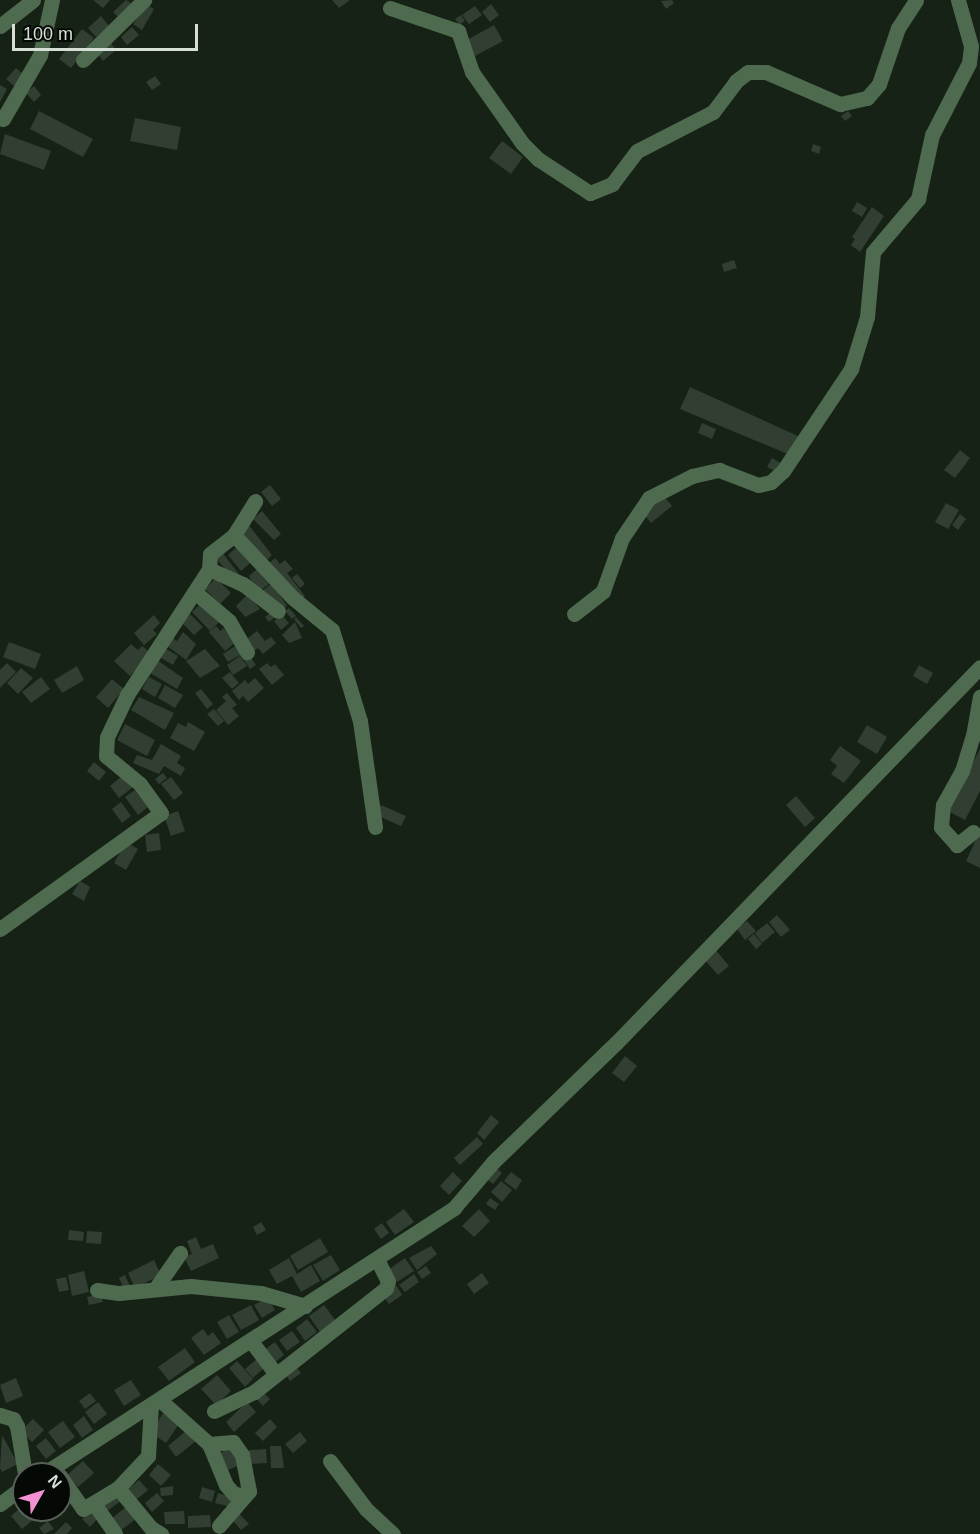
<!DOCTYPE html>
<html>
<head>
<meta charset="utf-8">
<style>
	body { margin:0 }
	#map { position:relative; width:980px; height:1534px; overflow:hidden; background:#152215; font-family:Helvetica,sans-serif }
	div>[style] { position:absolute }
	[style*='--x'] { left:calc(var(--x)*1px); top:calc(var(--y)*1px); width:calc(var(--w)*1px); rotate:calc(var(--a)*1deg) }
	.building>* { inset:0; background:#313f32 }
	.minor>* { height:15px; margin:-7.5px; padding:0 7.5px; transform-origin:7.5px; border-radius:7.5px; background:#4f6b4f }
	span { translate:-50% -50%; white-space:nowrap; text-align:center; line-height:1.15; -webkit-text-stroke:4.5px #050905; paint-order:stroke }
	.north { position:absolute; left:12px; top:1462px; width:60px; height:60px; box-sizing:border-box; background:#050905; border:2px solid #595f59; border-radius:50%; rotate:51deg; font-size:16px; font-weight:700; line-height:24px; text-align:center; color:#d6dfd6 }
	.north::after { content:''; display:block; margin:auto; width:21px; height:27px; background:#f491d3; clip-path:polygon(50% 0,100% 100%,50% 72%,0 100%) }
	.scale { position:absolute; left:12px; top:24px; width:186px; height:27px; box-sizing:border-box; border:3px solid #d6dfd6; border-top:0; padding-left:8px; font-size:18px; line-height:21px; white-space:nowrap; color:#d6dfd6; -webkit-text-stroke:4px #050905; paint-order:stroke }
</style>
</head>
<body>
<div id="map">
	<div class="building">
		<div style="clip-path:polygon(93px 0,110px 0,103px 8px)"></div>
		<div style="clip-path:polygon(126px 0,136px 6px,121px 20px,113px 12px)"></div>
		<div style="clip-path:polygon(332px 0,350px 0,339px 8px)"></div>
		<div style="clip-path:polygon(672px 0,674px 3px,666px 9px,661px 1px)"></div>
		<div style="clip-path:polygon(491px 4px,499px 15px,490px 22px,482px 12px)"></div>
		<div style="clip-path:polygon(147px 5px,154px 9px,142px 30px,133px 24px)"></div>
		<div style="clip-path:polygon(475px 6px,482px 15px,469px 24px,462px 15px)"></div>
		<div style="clip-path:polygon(461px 15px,465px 21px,459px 25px,455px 19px)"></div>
		<div style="clip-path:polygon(101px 16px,109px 26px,96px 37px,88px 28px)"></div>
		<div style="clip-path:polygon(494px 25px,503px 41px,475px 56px,467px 40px)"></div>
		<div style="clip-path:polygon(132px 27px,139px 35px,127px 45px,121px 37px)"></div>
		<div style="clip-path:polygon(82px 29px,94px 38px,71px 68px,59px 59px)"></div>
		<div style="clip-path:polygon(110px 42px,116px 50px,103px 61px,97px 53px)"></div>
		<div style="clip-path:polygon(16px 68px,25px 76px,15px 87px,6px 79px)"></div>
		<div style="clip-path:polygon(155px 76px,161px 84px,152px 90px,146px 82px)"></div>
		<div style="clip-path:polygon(0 85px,7px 89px,0 102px)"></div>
		<div style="clip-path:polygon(34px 86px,41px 95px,34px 102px,26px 93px)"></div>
		<div style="clip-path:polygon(39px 111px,93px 139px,83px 157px,30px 129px)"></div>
		<div style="clip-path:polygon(848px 111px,852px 116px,845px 121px,841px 116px)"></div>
		<div style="clip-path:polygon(135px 118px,181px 127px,177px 150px,130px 141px)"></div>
		<div style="clip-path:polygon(5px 134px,51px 151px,44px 170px,0 154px)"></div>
		<div style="clip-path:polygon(502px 141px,523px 157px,511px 174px,489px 158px)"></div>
		<div style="clip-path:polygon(813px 144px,821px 147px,819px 154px,811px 151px)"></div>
		<div style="clip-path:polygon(857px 202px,867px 208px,862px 217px,852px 211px)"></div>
		<div style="clip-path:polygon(872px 207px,884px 216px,860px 252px,851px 245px,855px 239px,852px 237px)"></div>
		<div style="clip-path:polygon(734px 260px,737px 268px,724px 272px,722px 264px)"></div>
		<div style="clip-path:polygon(690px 387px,798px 436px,790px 455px,680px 409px)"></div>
		<div style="clip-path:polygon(702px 423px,716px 429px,712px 439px,698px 433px)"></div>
		<div style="clip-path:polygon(960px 450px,970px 458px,955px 478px,944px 470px)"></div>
		<div style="clip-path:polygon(772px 458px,782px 464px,777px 472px,767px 467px)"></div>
		<div style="clip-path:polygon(270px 485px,281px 499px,272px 506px,261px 492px)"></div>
		<div style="clip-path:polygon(663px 495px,672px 506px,651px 523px,642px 512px)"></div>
		<div style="clip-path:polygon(946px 503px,959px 510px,948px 529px,935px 522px)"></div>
		<div style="clip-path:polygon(262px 511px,281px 534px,274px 540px,253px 519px)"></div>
		<div style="clip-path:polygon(960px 514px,966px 519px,958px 530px,952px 525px)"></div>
		<div style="clip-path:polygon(248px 524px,272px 555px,265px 562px,240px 531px)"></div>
		<div style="clip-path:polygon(237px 547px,250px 563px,241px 571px,228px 555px)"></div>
		<div style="clip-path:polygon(221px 551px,239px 574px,233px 578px,214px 556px)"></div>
		<div style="clip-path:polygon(275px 558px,280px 564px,285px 560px,293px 569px,287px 573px,305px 596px,299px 601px,268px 564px)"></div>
		<div style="clip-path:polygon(257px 569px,269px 584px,257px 593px,249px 576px)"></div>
		<div style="clip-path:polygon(297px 574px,305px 584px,300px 588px,292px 578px)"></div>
		<div style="clip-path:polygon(216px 578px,231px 593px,220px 604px,205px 589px)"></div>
		<div style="clip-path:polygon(272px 583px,287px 606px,282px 610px,263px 590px)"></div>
		<div style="clip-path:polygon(248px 594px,260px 609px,245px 617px,236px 606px)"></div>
		<div style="clip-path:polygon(202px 602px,219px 622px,210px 631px,192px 612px)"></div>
		<div style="clip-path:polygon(289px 608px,296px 616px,292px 619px,285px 611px)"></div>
		<div style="clip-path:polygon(188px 612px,203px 627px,194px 635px,180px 621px)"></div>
		<div style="clip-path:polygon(271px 612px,275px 617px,269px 622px,265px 617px)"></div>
		<div style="clip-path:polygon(154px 615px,160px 623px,153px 630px,157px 634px,144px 645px,134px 633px)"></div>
		<div style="clip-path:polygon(282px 615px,289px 623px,281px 630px,274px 621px)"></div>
		<div style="clip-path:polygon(296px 617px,304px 626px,301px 628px,294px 619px)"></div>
		<div style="clip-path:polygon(295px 622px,302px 638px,289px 643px,282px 635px)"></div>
		<div style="clip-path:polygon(216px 626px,220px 631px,224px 628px,236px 642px,225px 651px,209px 632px)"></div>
		<div style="clip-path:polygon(257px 631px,265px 641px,271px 637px,276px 643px,263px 654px,258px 648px,252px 653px,243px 642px)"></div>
		<div style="clip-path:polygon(183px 632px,196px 644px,186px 660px,163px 643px,168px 635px,177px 641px)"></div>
		<div style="clip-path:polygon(9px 642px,41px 654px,35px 669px,3px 657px)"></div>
		<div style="clip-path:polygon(131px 644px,138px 650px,142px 646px,151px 653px,130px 676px,114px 661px)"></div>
		<div style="clip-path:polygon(237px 645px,242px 654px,228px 662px,223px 654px)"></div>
		<div style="clip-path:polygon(163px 647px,178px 656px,173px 665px,158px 656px)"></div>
		<div style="clip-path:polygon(205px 649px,220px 666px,200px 678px,186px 661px)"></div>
		<div style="clip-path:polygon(249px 655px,256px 665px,250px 669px,243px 659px)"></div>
		<div style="clip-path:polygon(240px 656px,247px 666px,233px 675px,227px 665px)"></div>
		<div style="clip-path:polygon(157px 660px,183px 678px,177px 689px,150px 673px)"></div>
		<div style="clip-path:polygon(7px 663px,16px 672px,0 688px,0 670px)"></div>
		<div style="clip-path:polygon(267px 663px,271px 667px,275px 664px,284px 675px,272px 685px,259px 669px)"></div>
		<div style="clip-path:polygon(919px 665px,933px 673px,927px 684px,913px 676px)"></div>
		<div style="clip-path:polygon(77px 666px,84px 680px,62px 693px,54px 680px)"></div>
		<div style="clip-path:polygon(21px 668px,33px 678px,18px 694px,7px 683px)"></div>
		<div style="clip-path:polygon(230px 672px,239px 683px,232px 689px,222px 678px)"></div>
		<div style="clip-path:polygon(41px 677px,50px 689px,31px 703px,22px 692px)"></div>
		<div style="clip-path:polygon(149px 677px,162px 684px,155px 697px,142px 689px)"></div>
		<div style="clip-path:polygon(255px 678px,264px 688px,248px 702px,243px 696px,239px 700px,232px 691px,245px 680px,248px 684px)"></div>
		<div style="clip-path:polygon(112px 679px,124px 689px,108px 708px,96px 697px)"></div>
		<div style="clip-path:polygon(165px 685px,183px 695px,175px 708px,158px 698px)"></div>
		<div style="clip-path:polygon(201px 689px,213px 704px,207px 709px,195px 693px)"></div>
		<div style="clip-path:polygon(227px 693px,237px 705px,232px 708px,239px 716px,228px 725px,216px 710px,226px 701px,222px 697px)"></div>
		<div style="clip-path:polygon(139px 697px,174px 713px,165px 730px,131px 710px)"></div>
		<div style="clip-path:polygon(214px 709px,224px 721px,218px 726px,207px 714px)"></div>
		<div style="clip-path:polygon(188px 722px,205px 732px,194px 751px,170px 738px,178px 723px,186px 727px)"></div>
		<div style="clip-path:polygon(125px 724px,155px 740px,147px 756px,117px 740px)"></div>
		<div style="clip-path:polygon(867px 725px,887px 737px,877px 754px,857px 742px)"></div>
		<div style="clip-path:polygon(161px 744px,181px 756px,177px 763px,185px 768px,181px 776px,164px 766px,159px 774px,133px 763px,137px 755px,152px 760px)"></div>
		<div style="clip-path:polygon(840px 746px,861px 761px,844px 783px,831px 774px,837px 766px,830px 760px)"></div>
		<div style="clip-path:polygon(980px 749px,980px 791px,965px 820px,948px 811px)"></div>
		<div style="clip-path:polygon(94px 762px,106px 772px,99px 781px,87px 771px)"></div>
		<div style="clip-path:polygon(163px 773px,167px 778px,159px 784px,155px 779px)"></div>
		<div style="clip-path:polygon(123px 775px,133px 787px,119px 798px,110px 786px)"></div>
		<div style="clip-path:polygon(171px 777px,183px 793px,174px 800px,161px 784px)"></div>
		<div style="clip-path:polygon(135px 790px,148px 807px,138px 815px,125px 797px)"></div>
		<div style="clip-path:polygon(796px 796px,815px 818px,805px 827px,786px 805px)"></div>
		<div style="clip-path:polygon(121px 802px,131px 816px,122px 823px,112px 809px)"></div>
		<div style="clip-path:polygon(381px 805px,406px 816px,401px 826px,376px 815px)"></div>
		<div style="clip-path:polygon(178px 811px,185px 831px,171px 836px,164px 816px)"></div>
		<div style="clip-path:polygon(980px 831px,980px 868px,966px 861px)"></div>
		<div style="clip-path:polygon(159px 833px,161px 850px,147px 852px,145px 835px)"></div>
		<div style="clip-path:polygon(126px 842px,138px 849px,126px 870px,114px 863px)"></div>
		<div style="clip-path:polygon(80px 881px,90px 887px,84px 901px,72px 894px)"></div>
		<div style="clip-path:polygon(777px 915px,790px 930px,781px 937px,769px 922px)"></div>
		<div style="clip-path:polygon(747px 921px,756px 931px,745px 940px,737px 929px)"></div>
		<div style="clip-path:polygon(767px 923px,775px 932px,762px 943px,755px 933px)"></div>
		<div style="clip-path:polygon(754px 934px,762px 944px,756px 949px,748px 939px)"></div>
		<div style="clip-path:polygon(715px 949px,729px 966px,718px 975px,704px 959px)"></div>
		<div style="clip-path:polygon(625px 1056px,637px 1066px,624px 1082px,612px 1073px)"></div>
		<div style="clip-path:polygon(491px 1115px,499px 1122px,484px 1140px,477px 1133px)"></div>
		<div style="clip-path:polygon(477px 1137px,483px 1144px,460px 1165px,454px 1158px)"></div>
		<div style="clip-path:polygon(494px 1166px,502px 1173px,493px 1184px,484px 1177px)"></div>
		<div style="clip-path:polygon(453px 1172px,462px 1181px,449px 1195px,440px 1186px)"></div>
		<div style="clip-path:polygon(511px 1172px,522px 1180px,516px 1190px,504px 1181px)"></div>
		<div style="clip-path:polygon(501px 1181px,512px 1190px,502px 1202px,491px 1192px)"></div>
		<div style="clip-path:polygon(490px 1198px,499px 1204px,495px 1210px,486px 1204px)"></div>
		<div style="clip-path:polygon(404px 1209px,414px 1222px,395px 1235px,386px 1222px)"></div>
		<div style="clip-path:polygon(479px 1209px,490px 1221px,474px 1237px,462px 1226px)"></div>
		<div style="clip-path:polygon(261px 1222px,266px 1230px,257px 1235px,253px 1227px)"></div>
		<div style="clip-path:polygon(382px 1223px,389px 1233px,381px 1239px,374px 1229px)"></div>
		<div style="clip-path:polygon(69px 1230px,84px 1232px,83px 1241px,68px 1240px)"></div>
		<div style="clip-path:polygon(87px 1231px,102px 1232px,101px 1244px,86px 1243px)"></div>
		<div style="clip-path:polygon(196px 1237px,201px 1249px,213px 1244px,219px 1258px,191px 1271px,184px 1257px,192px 1254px,187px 1241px)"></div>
		<div style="clip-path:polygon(320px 1238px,328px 1252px,298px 1270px,290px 1256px)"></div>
		<div style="clip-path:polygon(431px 1246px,437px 1254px,417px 1270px,409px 1258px)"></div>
		<div style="clip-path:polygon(331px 1255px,340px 1270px,323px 1281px,313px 1265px)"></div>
		<div style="clip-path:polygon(289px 1258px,297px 1274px,311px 1265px,320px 1281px,301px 1292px,292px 1276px,277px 1284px,269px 1270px)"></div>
		<div style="clip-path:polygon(405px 1258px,414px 1271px,397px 1282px,388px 1270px)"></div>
		<div style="clip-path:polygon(154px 1260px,161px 1275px,135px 1288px,128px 1273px)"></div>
		<div style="clip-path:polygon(426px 1266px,431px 1273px,422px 1279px,417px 1272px)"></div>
		<div style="clip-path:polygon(84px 1271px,89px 1292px,72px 1296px,68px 1275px)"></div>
		<div style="clip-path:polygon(482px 1273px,489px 1283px,474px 1294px,467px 1284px)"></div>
		<div style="clip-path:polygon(414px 1274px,419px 1282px,405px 1292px,399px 1285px)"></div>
		<div style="clip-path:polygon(125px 1275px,131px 1288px,125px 1291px,119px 1278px)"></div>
		<div style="clip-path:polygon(66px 1277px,69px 1290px,59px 1292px,56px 1279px)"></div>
		<div style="clip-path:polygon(396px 1285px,402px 1295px,389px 1304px,383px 1295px)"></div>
		<div style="clip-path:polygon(101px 1294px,103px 1302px,89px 1305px,87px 1297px)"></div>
		<div style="clip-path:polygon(268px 1297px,275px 1310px,262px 1318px,254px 1305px)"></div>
		<div style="clip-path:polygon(251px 1305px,259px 1320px,241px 1330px,232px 1315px)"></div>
		<div style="clip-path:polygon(324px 1305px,336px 1321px,320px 1332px,309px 1316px)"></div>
		<div style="clip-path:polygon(229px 1315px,239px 1332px,227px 1339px,217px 1322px)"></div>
		<div style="clip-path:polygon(307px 1319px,317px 1332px,305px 1341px,296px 1328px)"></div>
		<div style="clip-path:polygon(203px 1329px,208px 1336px,213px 1332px,221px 1343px,204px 1355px,191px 1338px)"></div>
		<div style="clip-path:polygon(292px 1331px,300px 1342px,287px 1351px,279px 1340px)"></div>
		<div style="clip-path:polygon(275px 1342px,284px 1355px,273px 1364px,263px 1351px)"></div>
		<div style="clip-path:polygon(185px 1348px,195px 1362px,169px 1381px,158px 1367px)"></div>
		<div style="clip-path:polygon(258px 1358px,265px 1367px,253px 1378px,245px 1369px)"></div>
		<div style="clip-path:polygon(237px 1361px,253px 1379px,245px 1387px,229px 1368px)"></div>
		<div style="clip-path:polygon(294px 1364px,301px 1373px,290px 1381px,284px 1372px)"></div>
		<div style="clip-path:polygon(217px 1375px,231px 1391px,216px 1405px,201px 1389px)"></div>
		<div style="clip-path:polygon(16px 1378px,23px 1396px,6px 1403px,0 1385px)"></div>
		<div style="clip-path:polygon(131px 1380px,141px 1395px,124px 1406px,114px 1390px)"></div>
		<div style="clip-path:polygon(263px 1392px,270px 1399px,263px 1406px,256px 1398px)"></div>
		<div style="clip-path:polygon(90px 1393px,96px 1401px,85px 1409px,79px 1401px)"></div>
		<div style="clip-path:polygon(98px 1402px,107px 1414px,94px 1424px,85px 1412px)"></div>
		<div style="clip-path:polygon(247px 1402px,256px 1412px,234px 1432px,226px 1422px)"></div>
		<div style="clip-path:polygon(163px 1413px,179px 1424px,166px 1443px,151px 1433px)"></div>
		<div style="clip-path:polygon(84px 1416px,93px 1430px,82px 1438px,73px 1425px)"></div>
		<div style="clip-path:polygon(33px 1419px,44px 1430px,32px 1442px,21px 1431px)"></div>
		<div style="clip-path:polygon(270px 1419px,277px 1427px,263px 1441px,255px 1433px)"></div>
		<div style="clip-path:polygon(63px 1421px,75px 1437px,60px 1448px,48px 1432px)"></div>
		<div style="clip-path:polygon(187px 1430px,196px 1441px,176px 1457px,168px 1446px)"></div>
		<div style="clip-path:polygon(300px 1432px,307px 1441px,293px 1453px,285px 1444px)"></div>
		<div style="clip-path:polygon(2px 1435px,18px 1464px,2px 1472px,0 1468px)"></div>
		<div style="clip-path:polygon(46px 1438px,56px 1451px,46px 1459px,36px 1446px)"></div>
		<div style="clip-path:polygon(270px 1446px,281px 1446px,284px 1468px,271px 1468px)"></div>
		<div style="clip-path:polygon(232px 1448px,238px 1466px,225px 1471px,219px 1453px)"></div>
		<div style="clip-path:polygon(266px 1449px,267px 1463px,249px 1464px,249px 1450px)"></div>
		<div style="clip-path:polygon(83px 1461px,94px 1473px,78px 1487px,67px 1475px)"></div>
		<div style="clip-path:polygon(158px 1464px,171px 1475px,161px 1486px,149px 1475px)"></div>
		<div style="clip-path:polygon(139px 1480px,148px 1490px,136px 1500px,127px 1490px)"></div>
		<div style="clip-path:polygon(173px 1486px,173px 1495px,161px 1496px,160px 1488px)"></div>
		<div style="clip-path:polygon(202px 1487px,215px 1491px,212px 1502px,199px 1498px)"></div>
		<div style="clip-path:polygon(60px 1489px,68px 1499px,60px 1505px)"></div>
		<div style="clip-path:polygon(115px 1492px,122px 1500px,106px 1512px,100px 1504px)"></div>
		<div style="clip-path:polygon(157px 1493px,164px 1501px,152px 1512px,145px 1503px)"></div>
		<div style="clip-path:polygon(218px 1493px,235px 1498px,232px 1507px,215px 1503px)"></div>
		<div style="clip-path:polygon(24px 1505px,24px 1510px,40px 1514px,22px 1529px,11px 1516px)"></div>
		<div style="clip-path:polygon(127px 1506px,137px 1518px,120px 1531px,111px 1519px)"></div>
		<div style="clip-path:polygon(92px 1510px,99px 1517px,90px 1527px,82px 1519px)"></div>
		<div style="clip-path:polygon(236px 1510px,249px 1524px,241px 1530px,229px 1516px)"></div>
		<div style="clip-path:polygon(184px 1511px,185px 1524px,165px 1524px,164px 1512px)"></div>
		<div style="clip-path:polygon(210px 1515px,211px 1527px,188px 1528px,188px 1516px)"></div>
		<div style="clip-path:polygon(48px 1521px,54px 1529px,44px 1534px,39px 1528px)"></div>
		<div style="clip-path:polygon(66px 1522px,72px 1528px,67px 1534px,54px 1534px)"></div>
	</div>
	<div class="minor">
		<div style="--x:390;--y:8;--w:72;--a:18.7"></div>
		<div style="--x:458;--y:31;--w:43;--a:71.1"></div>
		<div style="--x:472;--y:72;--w:87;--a:54.8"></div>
		<div style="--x:522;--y:143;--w:23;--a:45"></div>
		<div style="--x:538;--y:159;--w:62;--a:33.2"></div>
		<div style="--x:590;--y:193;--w:24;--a:-22"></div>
		<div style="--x:612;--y:184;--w:41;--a:-52.9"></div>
		<div style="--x:637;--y:151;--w:85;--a:-27.2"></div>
		<div style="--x:713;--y:112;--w:39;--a:-53"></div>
		<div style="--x:736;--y:81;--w:15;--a:-37"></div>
		<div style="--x:748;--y:72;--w:18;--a:0"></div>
		<div style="--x:766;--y:72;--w:81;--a:23.4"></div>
		<div style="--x:840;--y:104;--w:28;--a:-13"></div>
		<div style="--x:867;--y:98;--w:18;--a:-49"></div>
		<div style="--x:879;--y:84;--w:59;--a:-71.3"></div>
		<div style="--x:898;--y:28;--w:33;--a:-57"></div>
		<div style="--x:0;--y:26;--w:42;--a:-38.2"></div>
		<div style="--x:83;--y:60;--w:86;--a:-44.5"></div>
		<div style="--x:3;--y:119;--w:74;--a:-60"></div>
		<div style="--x:40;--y:55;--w:56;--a:-77.7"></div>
		<div style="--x:234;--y:535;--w:86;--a:46.9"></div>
		<div style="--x:293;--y:598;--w:50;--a:39.4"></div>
		<div style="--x:332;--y:630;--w:95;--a:72.9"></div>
		<div style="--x:360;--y:721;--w:107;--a:81.9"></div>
		<div style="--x:209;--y:569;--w:37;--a:24"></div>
		<div style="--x:243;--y:584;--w:44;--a:37.6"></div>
		<div style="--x:195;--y:592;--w:45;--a:40.5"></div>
		<div style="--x:229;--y:621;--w:36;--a:60"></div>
		<div style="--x:574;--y:614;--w:37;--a:-38"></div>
		<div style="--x:603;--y:591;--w:56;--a:-70.3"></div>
		<div style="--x:622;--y:538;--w:48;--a:-56"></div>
		<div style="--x:649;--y:498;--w:48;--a:-27.1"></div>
		<div style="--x:692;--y:476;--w:28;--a:-13"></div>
		<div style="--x:719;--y:470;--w:42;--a:21"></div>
		<div style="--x:758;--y:485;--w:13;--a:-13"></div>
		<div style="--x:771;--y:482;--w:16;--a:-43"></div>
		<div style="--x:783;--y:471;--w:123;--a:-56.3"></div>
		<div style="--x:851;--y:369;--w:54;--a:-72.9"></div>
		<div style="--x:867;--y:317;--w:65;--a:-84.7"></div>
		<div style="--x:873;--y:252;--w:70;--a:-49.7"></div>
		<div style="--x:918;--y:199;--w:66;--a:-77.7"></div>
		<div style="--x:932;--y:135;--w:81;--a:-62.8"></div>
		<div style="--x:969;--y:63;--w:17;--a:-83"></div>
		<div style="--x:971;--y:46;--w:48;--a:-105.8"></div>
		<div style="--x:973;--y:832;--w:21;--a:141"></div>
		<div style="--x:957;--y:845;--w:24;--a:-132"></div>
		<div style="--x:941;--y:827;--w:22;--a:-85"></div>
		<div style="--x:943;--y:805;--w:39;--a:-61"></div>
		<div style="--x:962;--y:771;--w:37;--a:-73"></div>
		<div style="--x:973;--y:736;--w:40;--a:-80"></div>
		<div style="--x:0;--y:929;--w:198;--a:-35.8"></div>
		<div style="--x:161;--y:813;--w:36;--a:-126"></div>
		<div style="--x:140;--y:784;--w:44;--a:-140.5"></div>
		<div style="--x:106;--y:756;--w:19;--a:-87"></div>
		<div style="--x:107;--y:737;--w:47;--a:-64.5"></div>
		<div style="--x:127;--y:695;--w:150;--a:-56.9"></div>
		<div style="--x:209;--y:569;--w:15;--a:-86"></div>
		<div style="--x:210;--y:554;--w:31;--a:-38"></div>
		<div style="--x:234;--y:535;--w:40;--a:-58"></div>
		<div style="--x:155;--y:1289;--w:44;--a:-55.2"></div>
		<div style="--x:97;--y:1290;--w:22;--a:8"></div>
		<div style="--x:119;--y:1293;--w:72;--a:-5.6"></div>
		<div style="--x:191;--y:1286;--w:70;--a:5.7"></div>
		<div style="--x:261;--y:1293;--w:46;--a:16.5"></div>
		<div style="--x:251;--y:1341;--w:40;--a:53"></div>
		<div style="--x:160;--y:1400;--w:66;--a:41.9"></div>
		<div style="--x:209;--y:1444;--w:24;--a:-5"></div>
		<div style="--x:233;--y:1442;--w:16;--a:55"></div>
		<div style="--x:242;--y:1455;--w:37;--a:79"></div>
		<div style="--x:249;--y:1491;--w:46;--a:130.6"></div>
		<div style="--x:214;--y:1411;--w:44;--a:-25.4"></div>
		<div style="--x:254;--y:1392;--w:168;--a:-38.2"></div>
		<div style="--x:386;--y:1288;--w:7;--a:-74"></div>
		<div style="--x:388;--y:1281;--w:25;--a:-117"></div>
		<div style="--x:0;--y:1415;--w:14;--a:17"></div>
		<div style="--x:13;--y:1419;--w:8;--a:60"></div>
		<div style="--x:17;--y:1426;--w:49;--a:80.5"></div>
		<div style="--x:209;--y:1444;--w:44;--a:67.5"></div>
		<div style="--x:226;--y:1485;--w:12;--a:48"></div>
		<div style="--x:234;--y:1494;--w:10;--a:6"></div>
		<div style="--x:330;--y:1461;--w:60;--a:53.1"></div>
		<div style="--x:366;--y:1509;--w:37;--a:43"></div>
		<div style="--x:43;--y:1474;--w:490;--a:-32.9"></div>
		<div style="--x:454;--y:1208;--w:60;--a:-49.7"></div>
		<div style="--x:493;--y:1162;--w:171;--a:-44.1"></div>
		<div style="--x:616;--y:1043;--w:523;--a:-45.93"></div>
		<div style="--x:60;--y:1476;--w:40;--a:55.1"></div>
		<div style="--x:83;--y:1509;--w:41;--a:-31"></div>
		<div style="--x:118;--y:1488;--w:44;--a:-46.8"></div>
		<div style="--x:148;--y:1456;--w:50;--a:-86.6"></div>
		<div style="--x:118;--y:1488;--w:52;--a:50.5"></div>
		<div style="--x:151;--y:1528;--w:12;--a:31"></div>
		<div style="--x:0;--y:1504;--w:30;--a:-37"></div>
		<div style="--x:95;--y:1505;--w:35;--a:55"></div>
	</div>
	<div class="north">N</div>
	<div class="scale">100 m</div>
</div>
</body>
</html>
